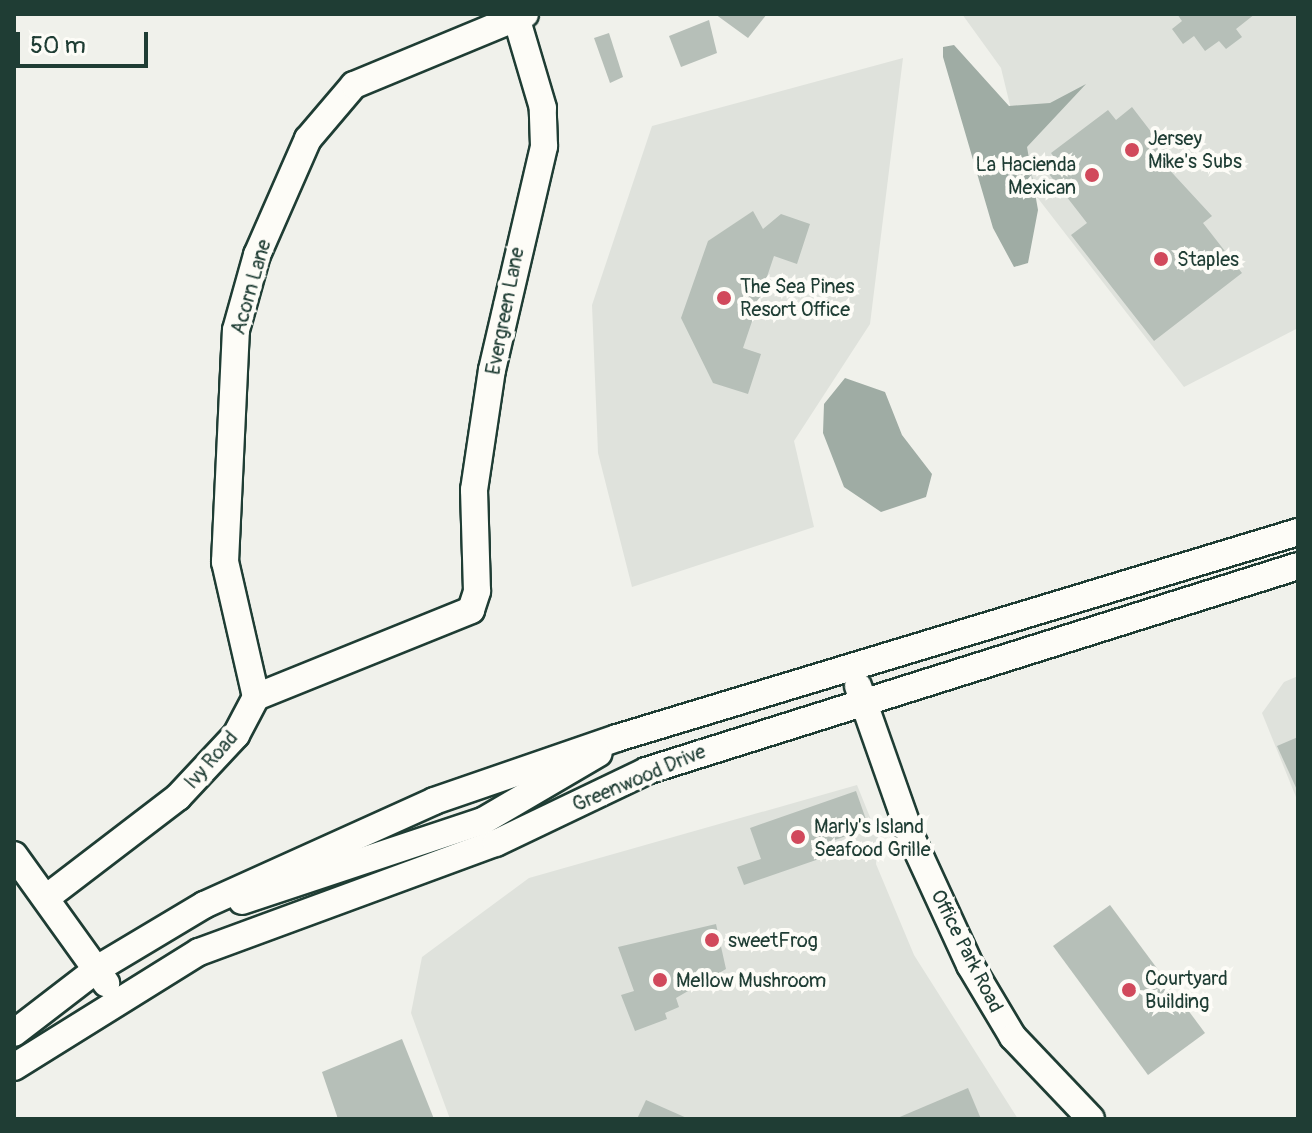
<!DOCTYPE html>
<html>
<head>
<meta charset="utf-8">
<style>
	body { margin:0 }
	#map { position:relative; width:1312px; height:1133px; overflow:hidden; background:#f0f1eb; font-family:Pangolin,sans-serif }
	div>[style] { position:absolute }
	[style*='--x'] { left:calc(var(--x)*1px); top:calc(var(--y)*1px); width:calc(var(--w)*1px); rotate:calc(var(--a)*1deg) }
	.built>* { inset:0; background:#dfe2dc }
	.water>* { inset:0; background:#9faca4 }
	.building>* { inset:0; background:#b6bfb8 }
	.roads { filter:drop-shadow(2px 0 #1f3d34) drop-shadow(-2px 0 #1f3d34) drop-shadow(0 2px #1f3d34) drop-shadow(0 -2px #1f3d34) }
	.minor>* { height:26px; margin:-13px; padding:0 13px; transform-origin:13px; border-radius:13px; background:#fdfcf7 }
	.dots>* { width:22px; height:22px; translate:-50% -50%; box-sizing:border-box; border:4px solid #fdfcf7; border-radius:50% }
	span { translate:-50% -50%; white-space:nowrap; text-align:center; line-height:1.15; -webkit-text-stroke:8px #fdfcf7; paint-order:stroke }
	.poi-label { font-size:20px; color:#1f3d34 }
	.left { translate:0 -50%; text-align:left }
	.right { translate:-100% -50%; text-align:right }
	.street-label { font-size:20px; color:#1f3d34 }
	.frame { position:absolute; inset:0; border:16px solid #1f3d34; pointer-events:none }
	.scale { position:absolute; left:16px; top:32px; width:132px; height:36px; box-sizing:border-box; border:4px solid #1f3d34; border-top:0; padding-left:10px; font-size:24px; line-height:28px; white-space:nowrap; color:#1f3d34; -webkit-text-stroke:6px #fdfcf7; paint-order:stroke }
</style>
</head>
<body>
<div id="map">
	<div class="built">
		<div style="clip-path:polygon(962px 14px,1298px 14px,1298px 328px,1184px 387px,1030px 188px,1001px 68px)"></div>
		<div style="clip-path:polygon(903px 58px,870px 324px,794px 441px,814px 527px,632px 587px,598px 453px,592px 305px,652px 126px)"></div>
		<div style="clip-path:polygon(1298px 676px,1298px 802px,1262px 713px,1284px 682px)"></div>
		<div style="clip-path:polygon(857px 785px,878px 837px,876px 864px,914px 955px,1018px 1119px,450px 1119px,411px 1013px,422px 957px,529px 878px)"></div>
	</div>
	<div class="water">
		<div style="clip-path:polygon(954px 45px,1009px 106px,1050px 103px,1086px 84px,1027px 147px,1038px 210px,1028px 263px,1014px 267px,993px 228px,943px 57px,943px 47px)"></div>
		<div style="clip-path:polygon(845px 378px,885px 392px,902px 435px,932px 474px,926px 497px,881px 512px,844px 487px,823px 433px,824px 404px)"></div>
	</div>
	<div class="building">
		<div style="clip-path:polygon(715px 14px,767px 14px,748px 38px)"></div>
		<div style="clip-path:polygon(1177px 14px,1255px 14px,1236px 29px,1242px 37px,1226px 49px,1219px 41px,1205px 51px,1194px 36px,1183px 44px,1172px 29px,1182px 21px)"></div>
		<div style="clip-path:polygon(709px 20px,717px 53px,681px 67px,669px 36px)"></div>
		<div style="clip-path:polygon(609px 33px,623px 77px,610px 83px,594px 38px)"></div>
		<div style="clip-path:polygon(1132px 107px,1172px 159px,1164px 164px,1212px 216px,1203px 223px,1242px 273px,1154px 341px,1071px 235px,1087px 223px,1049px 174px,1060px 165px,1051px 153px,1108px 110px,1116px 120px)"></div>
		<div style="clip-path:polygon(753px 211px,763px 229px,781px 214px,810px 224px,797px 264px,774px 256px,743px 348px,761px 354px,748px 394px,713px 383px,681px 318px,708px 241px)"></div>
		<div style="clip-path:polygon(1298px 737px,1298px 792px,1277px 746px)"></div>
		<div style="clip-path:polygon(856px 791px,869px 828px,815px 847px,819px 859px,744px 885px,737px 867px,761px 859px,750px 828px)"></div>
		<div style="clip-path:polygon(1110px 905px,1205px 1033px,1148px 1075px,1053px 946px)"></div>
		<div style="clip-path:polygon(716px 924px,726px 969px,676px 998px,679px 1007px,665px 1013px,667px 1019px,635px 1031px,621px 995px,634px 991px,618px 947px)"></div>
		<div style="clip-path:polygon(402px 1039px,434px 1119px,338px 1119px,322px 1072px)"></div>
		<div style="clip-path:polygon(968px 1088px,981px 1119px,895px 1119px)"></div>
		<div style="clip-path:polygon(646px 1100px,689px 1119px,637px 1119px)"></div>
	</div>
	<div class="roads">
		<div class="minor">
			<div style="--x:858;--y:686;--w:162;--a:70.6"></div>
			<div style="--x:912;--y:839;--w:139;--a:65.3"></div>
			<div style="--x:970;--y:965;--w:84;--a:59.2"></div>
			<div style="--x:1013;--y:1037;--w:113;--a:46.4"></div>
			<div style="--x:256;--y:697;--w:139;--a:-102.9"></div>
			<div style="--x:225;--y:562;--w:232;--a:-87.3"></div>
			<div style="--x:236;--y:330;--w:78;--a:-74.4"></div>
			<div style="--x:257;--y:255;--w:127;--a:-66.3"></div>
			<div style="--x:308;--y:139;--w:71;--a:-49.6"></div>
			<div style="--x:354;--y:85;--w:185;--a:-22.5"></div>
			<div style="--x:14;--y:855;--w:158;--a:54.3"></div>
			<div style="--x:46;--y:898;--w:166;--a:-37.4"></div>
			<div style="--x:178;--y:797;--w:85;--a:-46.9"></div>
			<div style="--x:236;--y:735;--w:43;--a:-62.2"></div>
			<div style="--x:256;--y:697;--w:232;--a:-22"></div>
			<div style="--x:471;--y:610;--w:20;--a:-72"></div>
			<div style="--x:477;--y:591;--w:101;--a:-91.7"></div>
			<div style="--x:474;--y:490;--w:121;--a:-81.5"></div>
			<div style="--x:492;--y:370;--w:230;--a:-76.9"></div>
			<div style="--x:544;--y:146;--w:38;--a:-92"></div>
			<div style="--x:543;--y:108;--w:95;--a:-106.5"></div>
			<div style="--x:242;--y:901;--w:254;--a:-18.4"></div>
			<div style="--x:483;--y:821;--w:134;--a:-30.4"></div>
			<div style="--x:14;--y:1033;--w:105;--a:-37.6"></div>
			<div style="--x:97;--y:969;--w:125;--a:-30.9"></div>
			<div style="--x:204;--y:905;--w:252;--a:-24.3"></div>
			<div style="--x:434;--y:801;--w:194;--a:-19"></div>
			<div style="--x:617;--y:738;--w:711;--a:-16.83"></div>
			<div style="--x:14;--y:1067;--w:218;--a:-31.9"></div>
			<div style="--x:199;--y:952;--w:316;--a:-20.2"></div>
			<div style="--x:496;--y:843;--w:166;--a:-25.6"></div>
			<div style="--x:646;--y:771;--w:683;--a:-17.45"></div>
		</div>
	</div>
	<div class="dots">
		<div style="left:1132px;top:150px;background:#d1495b"></div>
		<div style="left:1092px;top:175px;background:#d1495b"></div>
		<div style="left:1161px;top:259px;background:#d1495b"></div>
		<div style="left:724px;top:298px;background:#d1495b"></div>
		<div style="left:798px;top:837px;background:#d1495b"></div>
		<div style="left:712px;top:940px;background:#d1495b"></div>
		<div style="left:660px;top:980px;background:#d1495b"></div>
		<div style="left:1129px;top:990px;background:#d1495b"></div>
	</div>
	<div class="poi-label">
		<span class="left" style="left:1148px;top:150px">Jersey<br>Mike's Subs</span>
		<span class="right" style="left:1076px;top:176px">La Hacienda<br>Mexican</span>
		<span class="left" style="left:1177px;top:259px">Staples</span>
		<span class="left" style="left:740px;top:298px">The Sea Pines<br>Resort Office</span>
		<span class="left" style="left:814px;top:838px">Marly's Island<br>Seafood Grille</span>
		<span class="left" style="left:728px;top:940px">sweetFrog</span>
		<span class="left" style="left:1145px;top:990px">Courtyard<br>Building</span>
		<span class="left" style="left:676px;top:980px">Mellow Mushroom</span>
	</div>
	<div class="street-label">
		<span style="left:251px;top:287px;rotate:-74deg">Acorn Lane</span>
		<span style="left:505px;top:311px;rotate:-79deg">Evergreen Lane</span>
		<span style="left:211px;top:760px;rotate:-49deg">Ivy Road</span>
		<span style="left:639px;top:778px;rotate:-23deg">Greenwood Drive</span>
		<span style="left:967px;top:951px;rotate:63deg">Office Park Road</span>
	</div>
	<div class="frame"></div>
	<div class="scale">50 m</div>
</div>
</body>
</html>
